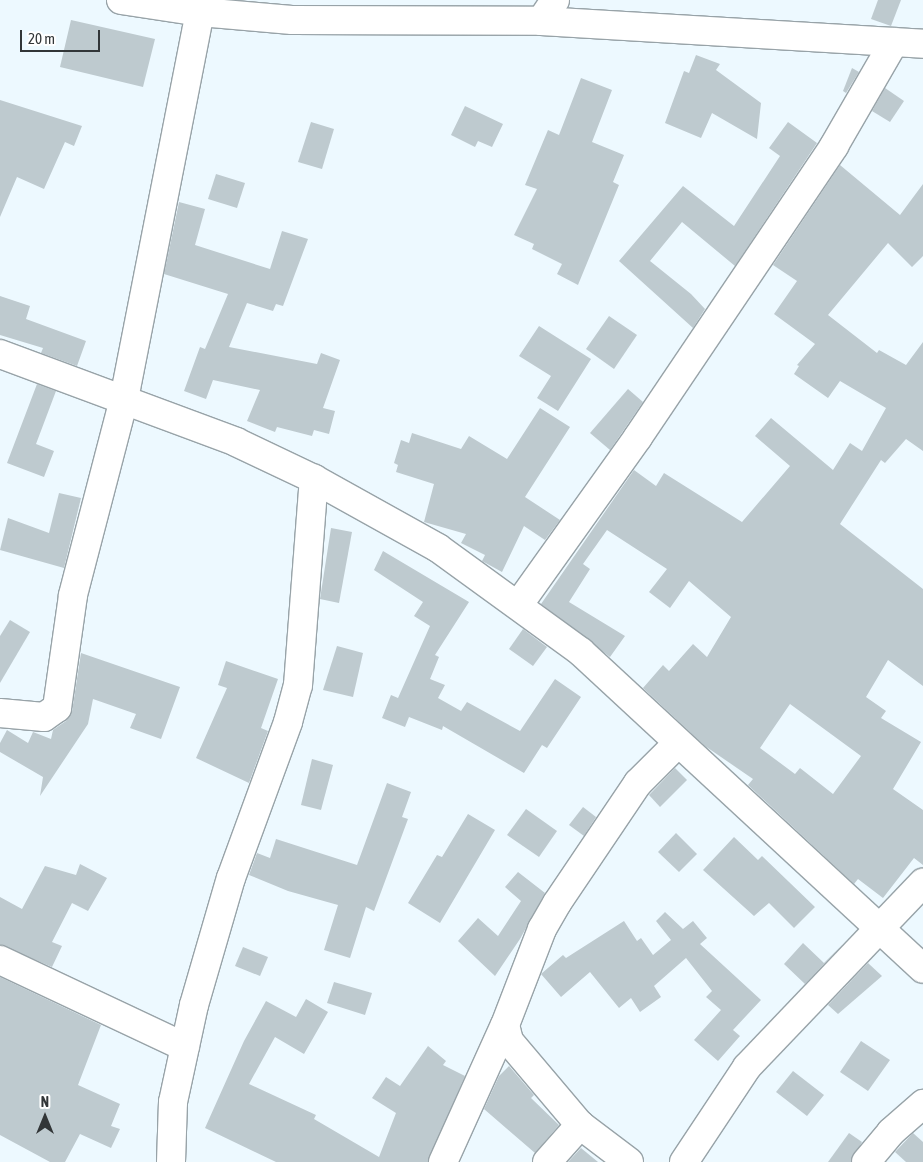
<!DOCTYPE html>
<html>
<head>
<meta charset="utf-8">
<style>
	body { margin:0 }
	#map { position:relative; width:923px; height:1162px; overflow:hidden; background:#edf9ff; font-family:"Asap Condensed",sans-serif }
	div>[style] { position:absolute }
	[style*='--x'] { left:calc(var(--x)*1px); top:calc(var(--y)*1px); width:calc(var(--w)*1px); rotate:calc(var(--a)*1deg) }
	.building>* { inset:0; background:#becacf }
	.roads { filter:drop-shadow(1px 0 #98a3a8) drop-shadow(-1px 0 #98a3a8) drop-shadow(0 1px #98a3a8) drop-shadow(0 -1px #98a3a8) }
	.minor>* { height:28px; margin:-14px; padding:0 14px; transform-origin:14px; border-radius:14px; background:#fff }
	span { translate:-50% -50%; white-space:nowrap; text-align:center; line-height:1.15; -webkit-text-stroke:4px #fff; paint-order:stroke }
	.north { position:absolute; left:20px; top:1092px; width:50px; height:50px; -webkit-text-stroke:4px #fff; paint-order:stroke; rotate:0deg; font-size:14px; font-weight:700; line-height:20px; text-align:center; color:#323638 }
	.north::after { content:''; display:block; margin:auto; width:18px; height:22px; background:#323638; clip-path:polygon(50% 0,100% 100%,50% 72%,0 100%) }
	.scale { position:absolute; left:20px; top:30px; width:80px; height:22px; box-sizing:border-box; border:2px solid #323638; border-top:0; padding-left:6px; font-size:15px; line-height:18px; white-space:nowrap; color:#323638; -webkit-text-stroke:4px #fff; paint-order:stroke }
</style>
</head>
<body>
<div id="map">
	<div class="building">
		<div style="clip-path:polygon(878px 0,901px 0,891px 26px,871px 19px)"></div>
		<div style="clip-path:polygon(71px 20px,155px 39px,143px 87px,60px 67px)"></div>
		<div style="clip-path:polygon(696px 55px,720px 64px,716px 70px,761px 103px,757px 139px,712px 113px,701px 138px,665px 123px,684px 71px,689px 73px)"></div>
		<div style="clip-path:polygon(852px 68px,859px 72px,846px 93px,843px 91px)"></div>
		<div style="clip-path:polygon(581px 78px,612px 90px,592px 142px,624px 155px,613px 182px,619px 185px,578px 285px,557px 274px,562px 264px,532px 249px,534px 244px,514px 235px,537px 189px,525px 185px,548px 130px,559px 135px)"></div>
		<div style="clip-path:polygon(885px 88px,904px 101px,890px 122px,872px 111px)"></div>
		<div style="clip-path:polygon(0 100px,82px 126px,74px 146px,65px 142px,44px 189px,17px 177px,0 217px)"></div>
		<div style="clip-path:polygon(465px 106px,503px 124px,492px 147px,478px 141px,475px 147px,451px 135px)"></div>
		<div style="clip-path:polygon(311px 122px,334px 129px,322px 169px,298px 162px)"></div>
		<div style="clip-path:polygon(788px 122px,817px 143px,735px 266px,682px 222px,650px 261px,691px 294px,705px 309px,693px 328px,619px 261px,683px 186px,734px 226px,780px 156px,769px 148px)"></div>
		<div style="clip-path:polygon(evenodd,840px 165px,900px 215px,923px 184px,923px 256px,912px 267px,888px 243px,828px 315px,877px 353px,879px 350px,906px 365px,923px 342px,923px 451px,906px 439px,885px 463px,881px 460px,840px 524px,923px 589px,923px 686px,888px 660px,866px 697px,886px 711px,881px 718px,921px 742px,893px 789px,923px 810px,923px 865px,914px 858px,883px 898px,858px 879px,854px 884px,748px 785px,753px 779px,705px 746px,643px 688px,663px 665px,669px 671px,693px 644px,707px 657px,731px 617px,689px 581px,670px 608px,649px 592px,667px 569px,607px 530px,583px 564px,590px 569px,569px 602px,625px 636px,610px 657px,541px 604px,634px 470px,656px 486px,664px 473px,742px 522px,790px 466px,755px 436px,771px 418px,833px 470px,850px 443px,862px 451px,886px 408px,840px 381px,828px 398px,794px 374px,799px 366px,797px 365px,815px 344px,774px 314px,797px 281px,773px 265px,840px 165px,790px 704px,861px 756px,833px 794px,800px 768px,795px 774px,760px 748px,790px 704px)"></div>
		<div style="clip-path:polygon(216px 174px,245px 183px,237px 208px,208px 199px)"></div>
		<div style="clip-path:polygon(179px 202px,205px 209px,195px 245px,270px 269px,282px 231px,308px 239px,283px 306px,276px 304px,273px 311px,247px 303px,229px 347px,317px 364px,321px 353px,340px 360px,323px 408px,335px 411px,329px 434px,314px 430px,312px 436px,277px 427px,275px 432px,247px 421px,260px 390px,213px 380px,206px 399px,184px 391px,200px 347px,205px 349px,228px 294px,164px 274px)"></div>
		<div style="clip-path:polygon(0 296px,30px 306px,26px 319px,86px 341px,77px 366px,41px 353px,43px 348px,0 335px)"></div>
		<div style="clip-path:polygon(609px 316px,637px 335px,614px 369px,586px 349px)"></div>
		<div style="clip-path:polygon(539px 326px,591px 359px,558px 411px,537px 398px,551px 376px,519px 356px)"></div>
		<div style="clip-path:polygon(37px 384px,56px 391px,36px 444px,54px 451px,44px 477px,7px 463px)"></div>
		<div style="clip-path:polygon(628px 389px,643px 402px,610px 450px,590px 433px)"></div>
		<div style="clip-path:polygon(540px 408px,570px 427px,525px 497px,560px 520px,545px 540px,524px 526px,502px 572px,482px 561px,485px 555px,461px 543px,466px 534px,424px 522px,434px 484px,396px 472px,398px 465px,394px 463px,401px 440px,409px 443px,412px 433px,461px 449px,469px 436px,507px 459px)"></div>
		<div style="clip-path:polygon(59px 493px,81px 498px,64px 568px,0 550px,8px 518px,49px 533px)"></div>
		<div style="clip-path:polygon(331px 528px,352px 532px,339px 603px,320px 599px)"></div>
		<div style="clip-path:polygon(383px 551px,469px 602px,435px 655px,439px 657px,430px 679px,445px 685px,438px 698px,461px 711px,467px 702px,520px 731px,555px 679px,581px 697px,547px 748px,542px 745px,524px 773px,443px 726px,442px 730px,409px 717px,405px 727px,382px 718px,391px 695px,398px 698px,430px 626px,414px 616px,423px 602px,374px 570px)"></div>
		<div style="clip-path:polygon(10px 620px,30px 632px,0 683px,0 636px)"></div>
		<div style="clip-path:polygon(523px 629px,547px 647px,533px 666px,509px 649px)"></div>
		<div style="clip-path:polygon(337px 646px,363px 653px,353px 697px,323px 690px)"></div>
		<div style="clip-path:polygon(81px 653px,180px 687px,161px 739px,130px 728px,136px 714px,93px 699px,88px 724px,40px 796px,43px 777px,0 752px,0 743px,7px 730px,28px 743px,33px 732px,51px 739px,53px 730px,66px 721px,72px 711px)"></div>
		<div style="clip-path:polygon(226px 661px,278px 679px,261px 728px,268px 731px,249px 783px,196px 758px,227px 688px,218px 685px)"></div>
		<div style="clip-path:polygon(312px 759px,333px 765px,321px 810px,301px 805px)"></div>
		<div style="clip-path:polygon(675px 768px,687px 780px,660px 807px,649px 795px)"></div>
		<div style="clip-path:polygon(387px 783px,411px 792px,402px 817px,408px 819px,374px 911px,366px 907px,350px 958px,324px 950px,338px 905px,288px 891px,249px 875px,257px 853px,270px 858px,276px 839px,357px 865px)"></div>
		<div style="clip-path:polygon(583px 807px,596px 817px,584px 836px,569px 825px)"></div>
		<div style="clip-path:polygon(526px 809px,557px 831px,539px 857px,507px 835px)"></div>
		<div style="clip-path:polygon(468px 814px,495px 830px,440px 923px,408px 903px,437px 855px,442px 857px)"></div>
		<div style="clip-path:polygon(676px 833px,697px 854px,679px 872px,658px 852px)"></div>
		<div style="clip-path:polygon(734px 837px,758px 860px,762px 856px,815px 907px,794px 928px,769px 903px,754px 916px,703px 870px)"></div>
		<div style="clip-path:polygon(80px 864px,107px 878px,88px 911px,72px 903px,52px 942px,62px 946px,52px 967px,0 945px,0 897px,22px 909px,45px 866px,76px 875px)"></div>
		<div style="clip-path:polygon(518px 872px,545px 893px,520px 939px,495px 976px,458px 941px,478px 918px,498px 936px,521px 901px,505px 887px)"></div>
		<div style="clip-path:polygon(665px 912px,683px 929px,693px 921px,707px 938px,700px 944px,761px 1000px,733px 1030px,740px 1036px,718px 1061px,694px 1040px,721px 1010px,706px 997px,712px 991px,686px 958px,654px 986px,661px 997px,640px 1012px,631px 998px,619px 1008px,590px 972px,561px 997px,541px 974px,563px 955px,566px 958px,624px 921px,637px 941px,641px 938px,653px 955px,671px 940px,656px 921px)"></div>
		<div style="clip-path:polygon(803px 943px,824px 963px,843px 944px,805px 984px,784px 964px)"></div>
		<div style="clip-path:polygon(243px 947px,268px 957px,260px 976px,235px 966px)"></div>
		<div style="clip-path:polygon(868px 963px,882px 976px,838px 1014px,828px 1005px)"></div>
		<div style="clip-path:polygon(0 977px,101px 1025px,78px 1085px,120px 1104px,111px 1126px,120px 1129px,111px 1148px,80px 1134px,65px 1162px,50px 1162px,0 1135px)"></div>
		<div style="clip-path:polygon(334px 982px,372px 993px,365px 1015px,327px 1003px)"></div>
		<div style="clip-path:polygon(306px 999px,328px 1012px,304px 1054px,275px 1037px,249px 1084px,316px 1115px,314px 1119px,379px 1157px,396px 1113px,372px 1098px,386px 1077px,400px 1086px,428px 1046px,446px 1061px,443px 1065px,465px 1076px,428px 1162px,276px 1162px,205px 1128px,244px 1041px,266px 1001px,296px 1017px)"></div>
		<div style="clip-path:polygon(861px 1041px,890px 1060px,868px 1091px,840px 1072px)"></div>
		<div style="clip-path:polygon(509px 1066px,534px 1095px,531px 1098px,559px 1125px,535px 1153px,484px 1109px,499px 1076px)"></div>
		<div style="clip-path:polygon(793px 1071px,824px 1095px,807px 1116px,776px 1092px)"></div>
		<div style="clip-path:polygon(849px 1133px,862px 1142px,851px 1162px,828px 1162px)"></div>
		<div style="clip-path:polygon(913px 1133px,923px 1142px,923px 1162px,906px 1162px,895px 1152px)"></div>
		<div style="clip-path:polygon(581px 1148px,598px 1162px,568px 1162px)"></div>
	</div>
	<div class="roads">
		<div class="minor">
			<div style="--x:121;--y:0;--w:80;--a:8.6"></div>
			<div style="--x:200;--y:12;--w:92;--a:5"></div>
			<div style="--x:292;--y:20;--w:249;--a:0.2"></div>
			<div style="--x:541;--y:21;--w:383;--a:3.4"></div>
			<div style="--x:541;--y:21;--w:25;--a:-56"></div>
			<div style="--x:0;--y:354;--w:252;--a:20.4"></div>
			<div style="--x:236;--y:442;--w:86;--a:25.4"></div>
			<div style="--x:314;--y:479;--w:142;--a:29.1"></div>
			<div style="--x:438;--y:548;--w:177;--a:36"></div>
			<div style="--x:581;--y:652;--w:466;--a:42.8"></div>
			<div style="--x:519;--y:604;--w:205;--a:-54.5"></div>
			<div style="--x:638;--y:437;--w:351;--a:-56"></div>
			<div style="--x:834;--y:146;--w:120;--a:-60"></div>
			<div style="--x:0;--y:713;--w:44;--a:5.2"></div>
			<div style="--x:44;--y:717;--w:16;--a:-35"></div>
			<div style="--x:57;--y:708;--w:114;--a:-81.9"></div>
			<div style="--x:73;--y:595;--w:203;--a:-75.4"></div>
			<div style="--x:124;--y:399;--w:394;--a:-78.9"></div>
			<div style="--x:0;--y:960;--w:204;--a:25.2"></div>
			<div style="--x:171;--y:1162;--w:60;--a:-88.1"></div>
			<div style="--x:173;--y:1102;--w:99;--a:-77.8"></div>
			<div style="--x:194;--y:1005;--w:132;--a:-73.8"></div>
			<div style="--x:231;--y:878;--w:166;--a:-69.9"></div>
			<div style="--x:288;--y:722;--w:38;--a:-75"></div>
			<div style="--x:298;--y:685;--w:207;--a:-85.6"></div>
			<div style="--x:443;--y:1162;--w:150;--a:-65.7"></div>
			<div style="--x:547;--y:1162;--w:50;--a:-48.3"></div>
			<div style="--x:629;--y:1162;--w:61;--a:-142.9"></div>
			<div style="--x:580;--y:1125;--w:110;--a:-130.2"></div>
			<div style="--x:509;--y:1041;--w:16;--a:-104"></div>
			<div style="--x:505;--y:1025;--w:103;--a:-68.9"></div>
			<div style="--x:542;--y:929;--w:30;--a:-60"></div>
			<div style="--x:557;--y:903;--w:145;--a:-56"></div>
			<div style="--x:638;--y:783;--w:55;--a:-45"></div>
			<div style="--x:684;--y:1162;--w:114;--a:-56.4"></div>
			<div style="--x:747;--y:1067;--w:255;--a:-46.3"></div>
			<div style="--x:866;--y:1162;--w:39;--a:-50"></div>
			<div style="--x:891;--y:1132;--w:43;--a:-41.2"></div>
		</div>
	</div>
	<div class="north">N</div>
	<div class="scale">20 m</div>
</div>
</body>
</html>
